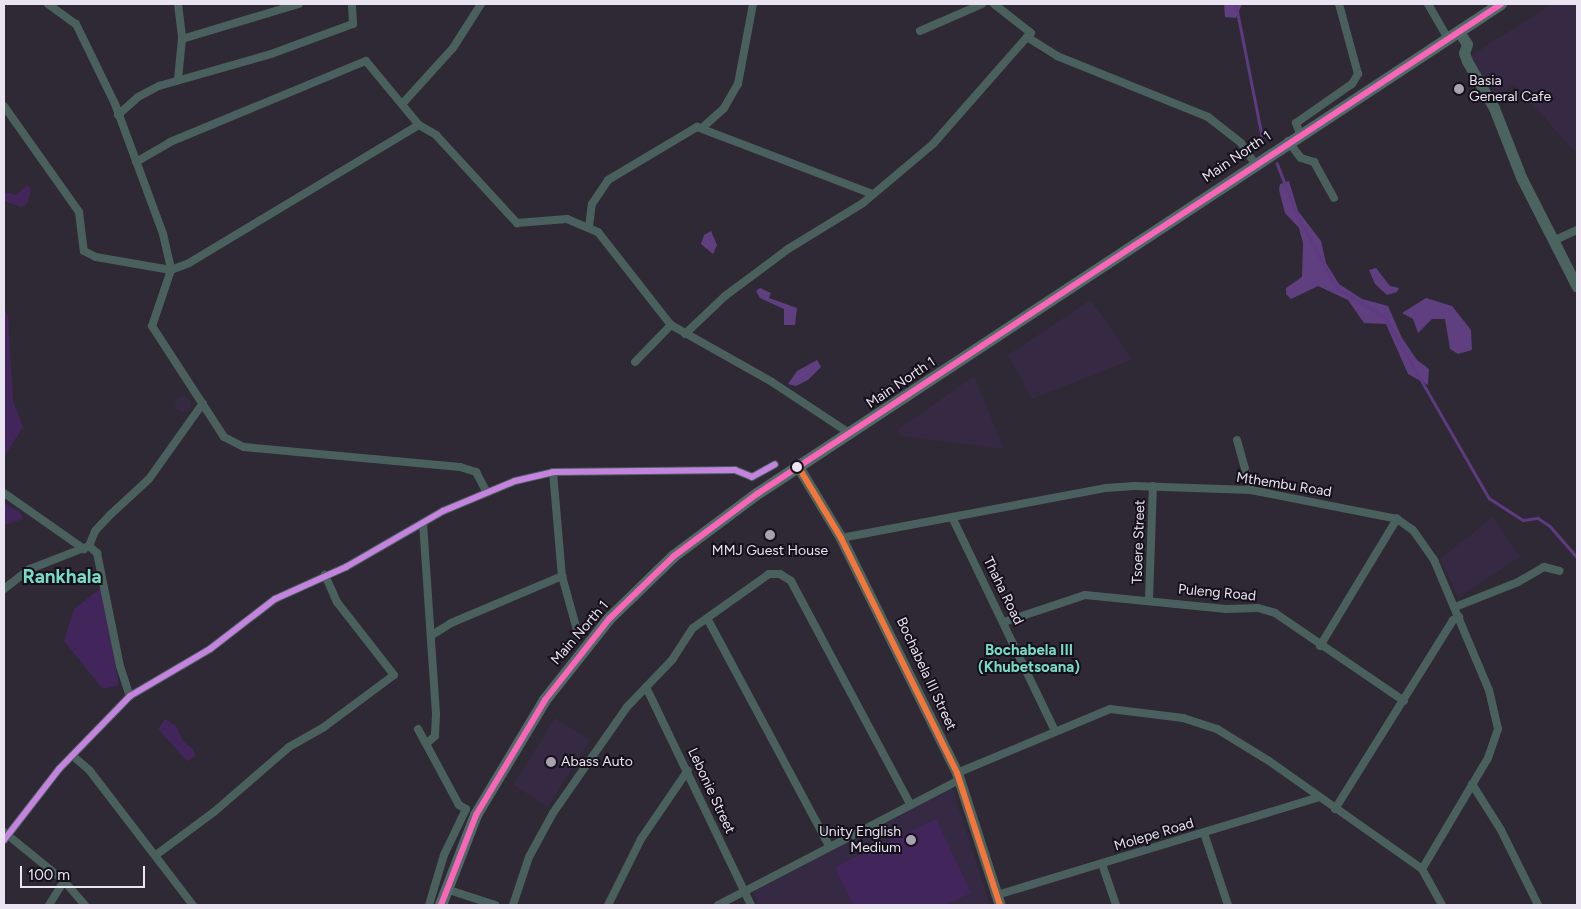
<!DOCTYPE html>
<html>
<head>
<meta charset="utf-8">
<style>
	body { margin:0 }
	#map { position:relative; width:1581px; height:909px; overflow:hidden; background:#2f2935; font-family:Figtree,sans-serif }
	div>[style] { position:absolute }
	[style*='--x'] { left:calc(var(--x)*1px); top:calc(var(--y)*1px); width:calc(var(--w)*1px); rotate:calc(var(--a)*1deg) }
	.built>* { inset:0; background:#362944 }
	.round { border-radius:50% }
	.green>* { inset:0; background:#42265b }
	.forest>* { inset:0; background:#603f80 }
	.stream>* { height:2.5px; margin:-1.25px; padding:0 1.25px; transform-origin:1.25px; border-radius:1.25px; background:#5e3b80 }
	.street>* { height:8px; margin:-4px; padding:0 4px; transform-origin:4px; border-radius:4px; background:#4a605d }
	.secondary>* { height:11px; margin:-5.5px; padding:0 5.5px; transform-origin:5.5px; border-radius:5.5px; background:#4b6460 }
	.primary>* { height:12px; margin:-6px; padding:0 6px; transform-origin:6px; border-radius:6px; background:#4e6b67 }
	.bus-1>* { height:6px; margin:-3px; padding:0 3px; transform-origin:3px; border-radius:3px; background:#f5763a }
	.bus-2>* { height:6px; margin:-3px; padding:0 3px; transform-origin:3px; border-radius:3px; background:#c483df }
	.bus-3>* { height:6px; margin:-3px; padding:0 3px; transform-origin:3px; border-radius:3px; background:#fa66b7 }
	.dots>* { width:14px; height:14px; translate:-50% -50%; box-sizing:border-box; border:2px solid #15101a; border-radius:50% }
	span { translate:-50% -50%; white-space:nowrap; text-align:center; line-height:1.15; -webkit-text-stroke:4px #15101a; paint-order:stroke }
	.poi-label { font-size:14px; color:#eae3f2 }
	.left { translate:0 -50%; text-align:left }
	.right { translate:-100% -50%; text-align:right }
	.street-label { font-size:14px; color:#eae3f2 }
	.neighbourhood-label { font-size:15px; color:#78dbc4; font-weight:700 }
	.district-label { font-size:19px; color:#78dbc4; font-weight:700 }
	.frame { position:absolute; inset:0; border:5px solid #eae3f2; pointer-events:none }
	.scale { position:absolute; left:20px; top:866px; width:125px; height:22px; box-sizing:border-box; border:2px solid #eae3f2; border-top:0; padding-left:6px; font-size:15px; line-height:18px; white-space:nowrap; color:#eae3f2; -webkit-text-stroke:4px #15101a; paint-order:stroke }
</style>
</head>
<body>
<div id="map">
	<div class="built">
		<div style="clip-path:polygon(1552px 4px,1577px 4px,1577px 154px,1514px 84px,1497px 98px,1469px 57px)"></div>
		<div style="clip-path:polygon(1090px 300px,1133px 359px,1032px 399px,1008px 355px)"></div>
		<div style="clip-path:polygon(974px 376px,1004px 449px,901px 436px,897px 430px)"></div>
		<div class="round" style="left:175px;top:396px;width:16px;height:16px"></div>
		<div style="clip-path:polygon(1493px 517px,1520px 557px,1459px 597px,1440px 559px)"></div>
		<div style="clip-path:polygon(555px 718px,590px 740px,548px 807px,513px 785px)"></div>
		<div style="clip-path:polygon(952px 787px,990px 905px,759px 905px,753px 892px)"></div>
	</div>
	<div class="green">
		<div style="clip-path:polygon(27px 185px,31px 188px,28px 202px,22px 207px,4px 201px,4px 192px,16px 195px)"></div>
		<div style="clip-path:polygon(4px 307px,8px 316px,13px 401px,23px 427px,4px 457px)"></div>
		<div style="clip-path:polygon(4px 503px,20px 512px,23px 519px,4px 525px)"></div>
		<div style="clip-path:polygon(101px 588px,119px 685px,103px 689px,64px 641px,74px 609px)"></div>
		<div style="clip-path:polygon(165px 719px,176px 726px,183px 741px,193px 749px,195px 755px,190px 760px,187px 761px,158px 729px)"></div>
		<div style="clip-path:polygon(936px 819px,971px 893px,945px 905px,853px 905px,835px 867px)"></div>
	</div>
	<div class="forest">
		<div style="clip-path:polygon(1224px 4px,1242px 4px,1236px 18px,1225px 17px)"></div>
		<div style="clip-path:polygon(1289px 181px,1298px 211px,1321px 241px,1326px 263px,1339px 284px,1362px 299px,1388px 306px,1402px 338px,1417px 360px,1429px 369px,1428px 385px,1408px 374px,1386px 324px,1364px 323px,1348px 300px,1318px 286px,1291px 299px,1286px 294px,1286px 288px,1302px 277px,1303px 243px,1299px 228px,1285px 213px,1279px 190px,1280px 184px)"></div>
		<div style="clip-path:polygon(711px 231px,717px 245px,713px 254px,701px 244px,704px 235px)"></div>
		<div style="clip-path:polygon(1376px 268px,1390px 286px,1399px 288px,1397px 292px,1387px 295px,1375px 284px,1369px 270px)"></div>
		<div style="clip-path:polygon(760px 288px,771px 293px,769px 298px,797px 308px,795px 325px,784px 325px,784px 309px,760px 298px,756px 291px)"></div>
		<div style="clip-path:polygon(1426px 298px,1452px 306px,1471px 330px,1472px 350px,1458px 354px,1450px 349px,1445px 319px,1432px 319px,1418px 333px,1413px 319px,1402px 313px)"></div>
		<div style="clip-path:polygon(817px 360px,821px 367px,808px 380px,796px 386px,788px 384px,797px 371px)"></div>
	</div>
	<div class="stream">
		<div style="--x:1236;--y:4;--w:134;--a:78.8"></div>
		<div style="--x:1277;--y:163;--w:58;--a:68.7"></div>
		<div style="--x:1298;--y:217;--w:82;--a:60.9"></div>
		<div style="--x:1338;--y:289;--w:55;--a:30.8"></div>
		<div style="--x:1385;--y:317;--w:209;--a:60.1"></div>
		<div style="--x:1489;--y:498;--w:40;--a:32.9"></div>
		<div style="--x:1523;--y:520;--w:15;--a:-8"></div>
		<div style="--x:1538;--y:518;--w:14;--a:34"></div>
		<div style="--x:1550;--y:526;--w:41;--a:48.9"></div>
	</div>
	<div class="street">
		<div style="--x:48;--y:4;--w:34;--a:36"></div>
		<div style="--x:76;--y:24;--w:89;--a:64"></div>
		<div style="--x:115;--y:104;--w:139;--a:69.7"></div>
		<div style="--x:163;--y:234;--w:37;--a:77"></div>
		<div style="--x:171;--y:270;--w:59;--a:108.7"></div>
		<div style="--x:152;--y:326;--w:132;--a:57"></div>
		<div style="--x:224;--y:437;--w:22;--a:27"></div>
		<div style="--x:244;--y:447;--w:217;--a:5.3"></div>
		<div style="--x:460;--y:467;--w:17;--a:17"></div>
		<div style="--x:476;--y:472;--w:21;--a:62"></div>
		<div style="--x:178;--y:4;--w:35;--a:83"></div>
		<div style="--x:182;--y:39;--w:40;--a:95.7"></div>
		<div style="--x:994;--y:4;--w:47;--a:38.1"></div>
		<div style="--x:1031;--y:33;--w:6;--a:135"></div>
		<div style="--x:1428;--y:4;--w:39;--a:60"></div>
		<div style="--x:920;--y:31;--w:68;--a:-23.5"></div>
		<div style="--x:182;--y:39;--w:122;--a:-16.7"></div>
		<div style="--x:404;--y:102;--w:73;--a:-47.8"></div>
		<div style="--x:453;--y:48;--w:52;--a:-57.5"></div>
		<div style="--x:4;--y:106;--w:130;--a:54.7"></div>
		<div style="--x:79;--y:212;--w:39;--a:83"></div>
		<div style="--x:84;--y:251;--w:13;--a:27"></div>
		<div style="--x:96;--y:257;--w:76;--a:9.8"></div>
		<div style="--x:171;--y:270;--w:19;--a:-21"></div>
		<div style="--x:189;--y:263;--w:268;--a:-31"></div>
		<div style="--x:118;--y:115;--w:27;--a:-42"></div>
		<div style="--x:138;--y:97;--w:24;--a:-28"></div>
		<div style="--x:159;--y:86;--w:116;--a:-15.9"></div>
		<div style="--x:271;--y:54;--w:87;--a:-20.1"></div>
		<div style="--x:353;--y:24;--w:20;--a:-93"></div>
		<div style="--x:702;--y:128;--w:30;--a:-42"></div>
		<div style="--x:724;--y:108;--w:28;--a:-60"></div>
		<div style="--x:738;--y:84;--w:81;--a:-79.4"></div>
		<div style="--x:1300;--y:134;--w:12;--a:-110"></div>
		<div style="--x:1296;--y:123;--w:68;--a:-34.9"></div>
		<div style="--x:1352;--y:84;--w:12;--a:-59"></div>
		<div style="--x:1358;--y:74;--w:73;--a:-105.2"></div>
		<div style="--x:1288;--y:141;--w:21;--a:53"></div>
		<div style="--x:1301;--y:158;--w:14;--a:17"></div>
		<div style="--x:1314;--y:162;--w:41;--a:60.9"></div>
		<div style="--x:136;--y:162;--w:39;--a:-30"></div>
		<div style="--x:170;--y:142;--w:212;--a:-22.5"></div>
		<div style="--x:366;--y:61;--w:83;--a:50.4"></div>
		<div style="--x:419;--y:125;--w:20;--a:30"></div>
		<div style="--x:436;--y:135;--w:120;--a:47.4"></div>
		<div style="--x:517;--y:223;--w:50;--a:-4.6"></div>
		<div style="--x:567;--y:219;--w:34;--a:23"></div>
		<div style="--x:598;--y:232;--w:118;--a:51.9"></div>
		<div style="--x:671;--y:325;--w:116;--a:29.4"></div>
		<div style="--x:772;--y:382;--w:95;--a:33.4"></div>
		<div style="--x:589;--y:227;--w:23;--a:-83"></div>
		<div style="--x:592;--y:204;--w:29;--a:-56"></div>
		<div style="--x:608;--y:180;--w:104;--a:-30.8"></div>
		<div style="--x:697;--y:127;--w:187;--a:20.9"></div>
		<div style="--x:1553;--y:241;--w:26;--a:-25"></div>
		<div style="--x:685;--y:334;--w:55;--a:-43.5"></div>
		<div style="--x:725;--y:296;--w:79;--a:-36.7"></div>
		<div style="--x:788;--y:249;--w:88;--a:-31.5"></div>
		<div style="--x:863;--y:203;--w:92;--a:-40.1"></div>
		<div style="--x:933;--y:144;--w:142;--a:-48.7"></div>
		<div style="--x:1027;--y:37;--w:36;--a:32"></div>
		<div style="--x:1057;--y:56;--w:163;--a:22"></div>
		<div style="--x:1208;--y:117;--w:42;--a:38.2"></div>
		<div style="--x:1241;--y:143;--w:25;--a:56"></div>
		<div style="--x:635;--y:362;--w:52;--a:-45.8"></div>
		<div style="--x:1237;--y:440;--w:52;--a:74.4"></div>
		<div style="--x:553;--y:472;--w:104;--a:85.1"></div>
		<div style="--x:562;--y:576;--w:56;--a:74.5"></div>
		<div style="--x:4;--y:493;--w:98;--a:35"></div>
		<div style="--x:952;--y:517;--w:237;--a:64.3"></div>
		<div style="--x:423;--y:523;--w:192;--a:86.1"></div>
		<div style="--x:436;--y:715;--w:21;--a:93"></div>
		<div style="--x:435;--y:736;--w:12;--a:138"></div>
		<div style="--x:841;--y:538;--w:270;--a:-10.7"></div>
		<div style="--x:1106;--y:488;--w:28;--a:-4"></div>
		<div style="--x:1134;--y:486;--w:117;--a:2"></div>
		<div style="--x:1251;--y:490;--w:149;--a:11.2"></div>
		<div style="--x:1397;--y:519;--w:19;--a:35"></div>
		<div style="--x:1413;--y:530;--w:37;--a:55"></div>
		<div style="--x:1434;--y:560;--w:141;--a:67.1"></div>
		<div style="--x:1489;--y:690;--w:40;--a:77"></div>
		<div style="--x:1498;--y:729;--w:31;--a:109"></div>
		<div style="--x:1488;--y:758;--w:129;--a:120.7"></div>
		<div style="--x:89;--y:546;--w:11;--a:41"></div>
		<div style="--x:97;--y:553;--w:115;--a:78.5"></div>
		<div style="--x:120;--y:666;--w:32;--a:72"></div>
		<div style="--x:4;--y:589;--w:33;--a:-38"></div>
		<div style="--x:30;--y:569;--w:63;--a:-21.3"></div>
		<div style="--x:89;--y:546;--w:16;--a:-68"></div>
		<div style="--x:95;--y:531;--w:22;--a:-47"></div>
		<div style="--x:110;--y:515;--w:53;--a:-42.7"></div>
		<div style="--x:149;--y:479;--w:93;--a:-54.6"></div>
		<div style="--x:1149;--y:599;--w:113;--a:-88"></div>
		<div style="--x:1455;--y:607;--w:68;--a:-21.6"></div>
		<div style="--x:1518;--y:582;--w:30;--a:-30"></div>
		<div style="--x:1544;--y:567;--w:16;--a:14"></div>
		<div style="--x:707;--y:618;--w:259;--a:61.8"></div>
		<div style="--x:1004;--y:622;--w:85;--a:-18.4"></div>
		<div style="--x:1085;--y:595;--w:142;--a:5.7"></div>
		<div style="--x:1226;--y:609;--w:32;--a:-2"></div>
		<div style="--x:1258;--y:608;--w:18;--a:16"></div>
		<div style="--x:1275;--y:613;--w:156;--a:34.3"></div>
		<div style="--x:432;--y:635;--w:22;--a:-32"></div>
		<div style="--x:451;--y:623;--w:121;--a:-22.9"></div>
		<div style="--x:1320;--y:646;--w:149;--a:-58.8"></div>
		<div style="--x:646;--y:687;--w:242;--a:64.3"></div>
		<div style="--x:418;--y:729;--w:86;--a:61.7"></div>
		<div style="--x:459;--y:805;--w:8;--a:30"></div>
		<div style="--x:466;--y:809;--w:51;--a:115.6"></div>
		<div style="--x:444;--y:855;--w:52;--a:106.7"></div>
		<div style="--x:73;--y:756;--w:23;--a:41"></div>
		<div style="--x:90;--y:771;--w:169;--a:52.5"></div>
		<div style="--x:957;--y:773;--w:166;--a:-22.7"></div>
		<div style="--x:1110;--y:709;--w:74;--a:7"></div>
		<div style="--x:1183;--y:718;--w:36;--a:18"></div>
		<div style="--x:1217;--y:729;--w:61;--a:31.6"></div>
		<div style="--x:1269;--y:761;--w:187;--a:35.2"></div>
		<div style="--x:1422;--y:869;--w:41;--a:60.9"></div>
		<div style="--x:1472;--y:784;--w:54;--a:57.8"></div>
		<div style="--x:1501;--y:830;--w:84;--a:63.7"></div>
		<div style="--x:1335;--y:809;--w:223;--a:-58"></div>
		<div style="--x:1453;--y:620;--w:7;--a:-27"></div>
		<div style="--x:4;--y:832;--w:77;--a:39.2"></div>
		<div style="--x:64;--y:881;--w:32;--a:49"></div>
		<div style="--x:1204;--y:833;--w:76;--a:71.6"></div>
		<div style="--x:4;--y:840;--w:90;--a:-52.2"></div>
		<div style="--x:59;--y:769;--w:102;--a:-45.8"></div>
		<div style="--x:130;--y:696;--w:93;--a:-30.4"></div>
		<div style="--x:210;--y:649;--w:82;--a:-37.6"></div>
		<div style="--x:275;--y:599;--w:78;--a:-24.3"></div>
		<div style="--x:346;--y:567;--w:112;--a:-30"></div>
		<div style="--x:443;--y:511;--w:78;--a:-22.6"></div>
		<div style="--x:515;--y:481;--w:39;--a:-13"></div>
		<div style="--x:553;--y:472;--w:182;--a:-0.6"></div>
		<div style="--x:735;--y:470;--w:18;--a:22"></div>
		<div style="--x:752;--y:477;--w:26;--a:-29"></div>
		<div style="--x:156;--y:855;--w:72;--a:-36.6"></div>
		<div style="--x:214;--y:812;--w:99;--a:-40.9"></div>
		<div style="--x:289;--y:747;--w:40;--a:-29.7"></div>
		<div style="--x:324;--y:727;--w:87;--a:-36.6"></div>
		<div style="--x:394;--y:675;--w:93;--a:-128"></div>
		<div style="--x:337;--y:602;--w:30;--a:-114"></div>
		<div style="--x:1102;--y:864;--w:43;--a:71.1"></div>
		<div style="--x:446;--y:889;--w:52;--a:18.1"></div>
		<div style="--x:997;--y:895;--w:334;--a:-16.9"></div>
		<div style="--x:49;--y:905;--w:28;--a:-58"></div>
		<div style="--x:513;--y:905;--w:51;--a:-71.6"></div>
		<div style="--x:529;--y:857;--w:50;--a:-61.4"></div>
		<div style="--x:553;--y:813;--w:129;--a:-55.1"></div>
		<div style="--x:627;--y:707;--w:65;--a:-46.2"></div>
		<div style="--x:672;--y:660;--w:38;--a:-57"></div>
		<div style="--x:693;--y:628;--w:93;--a:-35.4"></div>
		<div style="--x:769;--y:574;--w:11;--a:0"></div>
		<div style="--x:780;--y:574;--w:13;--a:32"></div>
		<div style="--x:791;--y:581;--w:253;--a:61.9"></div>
		<div style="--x:608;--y:905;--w:74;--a:-63.4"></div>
		<div style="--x:641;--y:839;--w:83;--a:-55.7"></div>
		<div style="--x:718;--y:905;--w:271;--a:-27.4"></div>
	</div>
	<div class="secondary">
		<div style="--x:1459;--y:32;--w:14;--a:56"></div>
		<div style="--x:1467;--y:44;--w:9;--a:108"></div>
		<div style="--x:1464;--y:53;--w:9;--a:69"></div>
		<div style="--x:1467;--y:61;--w:54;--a:60.1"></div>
		<div style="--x:1494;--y:108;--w:74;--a:68.6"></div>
		<div style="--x:1521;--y:177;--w:123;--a:63"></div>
		<div style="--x:799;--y:468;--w:82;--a:59"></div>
		<div style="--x:841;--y:538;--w:262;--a:63.7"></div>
		<div style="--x:957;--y:773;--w:139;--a:72"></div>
	</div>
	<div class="primary">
		<div style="--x:441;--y:905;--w:97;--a:-68.7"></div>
		<div style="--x:476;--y:815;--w:134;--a:-59"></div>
		<div style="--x:545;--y:700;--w:103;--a:-51.7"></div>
		<div style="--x:609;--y:619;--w:91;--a:-44.1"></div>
		<div style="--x:674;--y:556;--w:104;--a:-36.8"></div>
		<div style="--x:757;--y:494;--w:891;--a:-33.37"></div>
	</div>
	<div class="bus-1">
		<div style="--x:799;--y:468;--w:82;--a:59"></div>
		<div style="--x:841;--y:538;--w:262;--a:63.7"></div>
		<div style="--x:957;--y:773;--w:139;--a:72"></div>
	</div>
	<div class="bus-2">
		<div style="--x:4;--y:840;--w:90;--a:-52.2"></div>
		<div style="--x:59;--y:769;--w:102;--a:-45.8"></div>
		<div style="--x:130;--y:696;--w:93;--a:-30.4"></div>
		<div style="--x:210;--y:649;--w:82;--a:-37.6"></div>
		<div style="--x:275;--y:599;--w:78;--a:-24.3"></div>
		<div style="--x:346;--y:567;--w:112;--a:-30"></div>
		<div style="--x:443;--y:511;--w:78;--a:-22.6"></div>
		<div style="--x:515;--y:481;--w:39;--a:-13"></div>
		<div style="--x:553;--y:472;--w:182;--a:-0.6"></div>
		<div style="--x:735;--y:470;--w:18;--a:22"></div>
		<div style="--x:752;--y:477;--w:26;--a:-29"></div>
	</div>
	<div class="bus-3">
		<div style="--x:441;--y:905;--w:97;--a:-68.7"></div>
		<div style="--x:476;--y:815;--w:134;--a:-59"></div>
		<div style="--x:545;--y:700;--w:103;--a:-51.7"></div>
		<div style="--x:609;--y:619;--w:91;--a:-44.1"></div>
		<div style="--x:674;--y:556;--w:104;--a:-36.8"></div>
		<div style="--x:757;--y:494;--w:891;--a:-33.37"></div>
	</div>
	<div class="dots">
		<div style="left:1459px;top:89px;background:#a9a2b0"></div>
		<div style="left:797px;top:467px;background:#eae3f2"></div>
		<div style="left:770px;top:535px;background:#a9a2b0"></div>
		<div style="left:551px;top:762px;background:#a9a2b0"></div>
		<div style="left:911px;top:840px;background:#a9a2b0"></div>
	</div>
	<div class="poi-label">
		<span class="left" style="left:1469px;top:89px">Basia<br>General Cafe</span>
		<span style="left:770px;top:551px">MMJ Guest House</span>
		<span class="left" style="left:561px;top:762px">Abass Auto</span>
		<span class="right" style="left:901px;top:840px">Unity English<br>Medium</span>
	</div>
	<div class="street-label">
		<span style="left:1237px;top:157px;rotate:-34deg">Main North 1</span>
		<span style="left:901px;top:383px;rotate:-34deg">Main North 1</span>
		<span style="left:1284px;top:485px;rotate:9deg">Mthembu Road</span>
		<span style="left:1139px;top:542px;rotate:-88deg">Tsoere Street</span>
		<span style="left:1003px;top:591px;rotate:64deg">Thaha Road</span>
		<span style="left:1217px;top:593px;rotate:5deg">Puleng Road</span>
		<span style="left:580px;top:633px;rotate:-49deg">Main North 1</span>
		<span style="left:926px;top:674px;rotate:65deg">Bochabela III Street</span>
		<span style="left:711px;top:791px;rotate:65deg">Lebonie Street</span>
		<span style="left:1154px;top:835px;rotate:-17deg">Molepe Road</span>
	</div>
	<div class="neighbourhood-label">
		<span style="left:1029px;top:659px">Bochabela III<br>(Khubetsoana)</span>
	</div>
	<div class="district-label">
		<span style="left:62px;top:577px">Rankhala</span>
	</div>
	<div class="frame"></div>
	<div class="scale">100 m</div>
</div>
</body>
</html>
